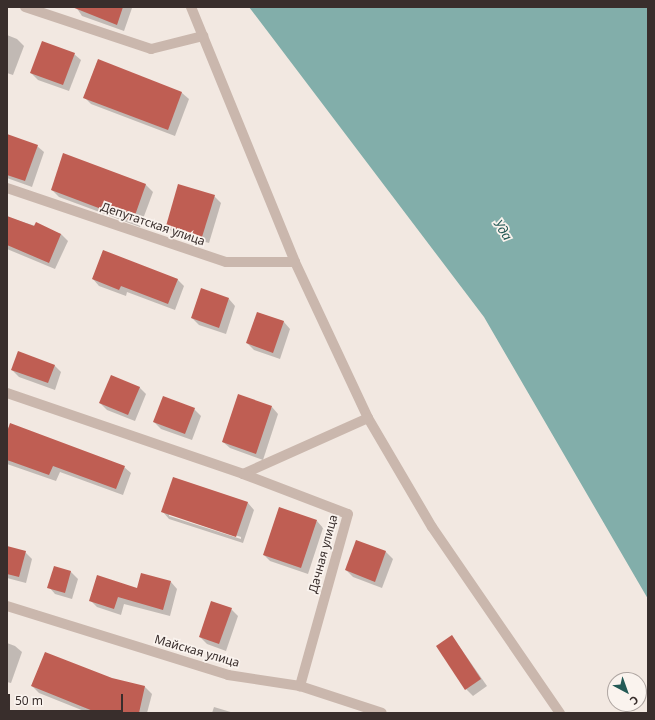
<!DOCTYPE html>
<html>
<head>
<meta charset="utf-8">
<style>
	body { margin:0 }
	#map { position:relative; width:655px; height:720px; overflow:hidden; background:#f2e8e1; font-family:"Noto Sans",sans-serif }
	div>[style] { position:absolute }
	[style*='--x'] { left:calc(var(--x)*1px); top:calc(var(--y)*1px); width:calc(var(--w)*1px); rotate:calc(var(--a)*1deg) }
	.water>* { inset:0; background:#82aeaa }
	.shadow>* { inset:0; background:#0003 }
	.building>* { inset:0; background:#bf5e53 }
	.minor>* { height:10px; margin:-5px; padding:0 5px; transform-origin:5px; border-radius:5px; background:#cab7ad }
	span { translate:-50% -50%; white-space:nowrap; text-align:center; line-height:1.15; -webkit-text-stroke:3.5px #faf3ee; paint-order:stroke }
	.street-label { font-size:12px; color:#392e2c }
	.water-label { font-size:13px; color:#235955; font-style:italic }
	.frame { position:absolute; inset:0; border:8px solid #392e2c; pointer-events:none }
	.north { position:absolute; left:607px; top:672px; width:40px; height:40px; box-sizing:border-box; background:#faf3ee; border:1px solid #ada4a0; border-radius:50%; rotate:139deg; font-size:11px; font-weight:700; line-height:16px; text-align:center; color:#392e2c }
	.north::after { content:''; display:block; margin:auto; width:14px; height:18px; background:#235955; clip-path:polygon(50% 0,100% 100%,50% 72%,0 100%) }
	.scale { position:absolute; left:8px; top:694px; width:115px; height:18px; box-sizing:border-box; border:2px solid #392e2c; border-top:0; padding-left:5px; font-size:12px; line-height:14px; white-space:nowrap; color:#392e2c; -webkit-text-stroke:3px #faf3ee; paint-order:stroke }
</style>
</head>
<body>
<div id="map">
	<div class="water">
		<div style="clip-path:polygon(249px 7px,648px 7px,648px 599px,484px 317px)"></div>
	</div>
	<div class="shadow">
		<div style="clip-path:polygon(76px 7px,131px 7px,132px 8px,124px 31px,82px 16px)"></div>
		<div style="clip-path:polygon(7px 35px,17px 39px,24px 46px,13px 75px,7px 73px)"></div>
		<div style="clip-path:polygon(74px 54px,81px 60px,69px 91px,38px 80px,31px 73px)"></div>
		<div style="clip-path:polygon(98px 60px,182px 93px,189px 99px,175px 136px,91px 104px,84px 97px)"></div>
		<div style="clip-path:polygon(7px 135px,37px 146px,44px 152px,32px 187px,7px 178px)"></div>
		<div style="clip-path:polygon(64px 155px,146px 185px,153px 192px,140px 227px,59px 197px,52px 190px)"></div>
		<div style="clip-path:polygon(214px 196px,221px 203px,209px 243px,173px 233px,167px 226px)"></div>
		<div style="clip-path:polygon(7px 217px,61px 234px,68px 241px,55px 269px,7px 249px)"></div>
		<div style="clip-path:polygon(93px 279px,177px 279px,184px 286px,175px 310px,127px 292px,126px 296px,99px 286px)"></div>
		<div style="clip-path:polygon(229px 299px,235px 306px,226px 334px,199px 325px,192px 318px)"></div>
		<div style="clip-path:polygon(258px 313px,284px 322px,290px 329px,280px 359px,254px 350px,247px 343px)"></div>
		<div style="clip-path:polygon(55px 366px,61px 372px,55px 390px,19px 377px,12px 370px)"></div>
		<div style="clip-path:polygon(139px 387px,146px 394px,135px 421px,107px 410px,100px 403px)"></div>
		<div style="clip-path:polygon(272px 407px,278px 414px,263px 460px,230px 448px,223px 442px)"></div>
		<div style="clip-path:polygon(194px 409px,201px 416px,192px 440px,161px 429px,154px 422px)"></div>
		<div style="clip-path:polygon(7px 427px,124px 467px,131px 473px,123px 495px,60px 472px,56px 481px,7px 464px)"></div>
		<div style="clip-path:polygon(evenodd,248px 503px,254px 510px,243px 543px,169px 519px,163px 512px,248px 503px,169px 514px,241px 537px,241px 539px,169px 516px,169px 514px)"></div>
		<div style="clip-path:polygon(317px 521px,323px 528px,308px 574px,270px 561px,264px 555px)"></div>
		<div style="clip-path:polygon(356px 542px,386px 552px,393px 559px,382px 588px,353px 577px,346px 570px)"></div>
		<div style="clip-path:polygon(7px 547px,25px 552px,32px 559px,26px 583px,7px 578px)"></div>
		<div style="clip-path:polygon(54px 568px,71px 572px,78px 579px,72px 599px,55px 594px,49px 587px)"></div>
		<div style="clip-path:polygon(171px 582px,177px 589px,170px 616px,124px 604px,121px 615px,97px 607px,90px 600px)"></div>
		<div style="clip-path:polygon(231px 609px,238px 616px,226px 651px,207px 644px,200px 637px)"></div>
		<div style="clip-path:polygon(452px 636px,487px 686px,473px 696px,466px 689px)"></div>
		<div style="clip-path:polygon(7px 643px,15px 646px,22px 652px,11px 683px,7px 682px)"></div>
		<div style="clip-path:polygon(112px 679px,145px 687px,152px 694px,147px 713px,89px 713px,39px 693px,32px 686px)"></div>
		<div style="clip-path:polygon(214px 707px,234px 713px,212px 713px)"></div>
	</div>
	<div class="building">
		<div style="clip-path:polygon(72px 7px,123px 7px,117px 25px)"></div>
		<div style="clip-path:polygon(42px 41px,75px 53px,63px 85px,30px 73px)"></div>
		<div style="clip-path:polygon(98px 59px,182px 92px,168px 130px,83px 98px)"></div>
		<div style="clip-path:polygon(7px 134px,38px 145px,25px 181px,7px 175px)"></div>
		<div style="clip-path:polygon(63px 153px,146px 184px,133px 221px,51px 190px)"></div>
		<div style="clip-path:polygon(178px 184px,215px 195px,202px 237px,166px 226px)"></div>
		<div style="clip-path:polygon(7px 216px,34px 226px,36px 222px,61px 234px,49px 263px,7px 245px)"></div>
		<div style="clip-path:polygon(103px 250px,178px 279px,168px 304px,121px 286px,119px 290px,92px 279px)"></div>
		<div style="clip-path:polygon(201px 288px,229px 298px,219px 328px,191px 318px)"></div>
		<div style="clip-path:polygon(257px 312px,284px 321px,273px 353px,246px 343px)"></div>
		<div style="clip-path:polygon(18px 351px,55px 365px,48px 383px,11px 370px)"></div>
		<div style="clip-path:polygon(111px 375px,140px 387px,128px 415px,99px 403px)"></div>
		<div style="clip-path:polygon(238px 394px,272px 406px,256px 454px,222px 442px)"></div>
		<div style="clip-path:polygon(163px 396px,195px 408px,185px 434px,153px 422px)"></div>
		<div style="clip-path:polygon(10px 423px,125px 466px,116px 489px,53px 466px,49px 475px,7px 460px,7px 432px)"></div>
		<div style="clip-path:polygon(173px 477px,248px 502px,236px 537px,161px 512px)"></div>
		<div style="clip-path:polygon(279px 507px,317px 520px,301px 568px,263px 555px)"></div>
		<div style="clip-path:polygon(356px 540px,386px 551px,375px 582px,345px 570px)"></div>
		<div style="clip-path:polygon(7px 546px,26px 551px,19px 577px,7px 574px)"></div>
		<div style="clip-path:polygon(54px 566px,71px 571px,65px 593px,47px 588px)"></div>
		<div style="clip-path:polygon(141px 573px,171px 581px,163px 610px,118px 597px,114px 609px,89px 601px,97px 575px,137px 588px)"></div>
		<div style="clip-path:polygon(211px 601px,232px 608px,219px 644px,199px 637px)"></div>
		<div style="clip-path:polygon(452px 635px,481px 679px,465px 690px,436px 646px)"></div>
		<div style="clip-path:polygon(45px 652px,112px 678px,145px 686px,139px 713px,98px 713px,31px 686px)"></div>
	</div>
	<div class="minor">
		<div style="--x:25;--y:7;--w:133;--a:18.4"></div>
		<div style="--x:151;--y:49;--w:54;--a:-14"></div>
		<div style="--x:191;--y:7;--w:275;--a:67.8"></div>
		<div style="--x:295;--y:262;--w:172;--a:64.9"></div>
		<div style="--x:368;--y:418;--w:126;--a:59.6"></div>
		<div style="--x:432;--y:527;--w:226;--a:55.5"></div>
		<div style="--x:7;--y:188;--w:231;--a:18.7"></div>
		<div style="--x:226;--y:262;--w:69;--a:0"></div>
		<div style="--x:7;--y:393;--w:250;--a:18.9"></div>
		<div style="--x:243;--y:474;--w:137;--a:-24.1"></div>
		<div style="--x:243;--y:474;--w:112;--a:20.9"></div>
		<div style="--x:348;--y:514;--w:179;--a:105.6"></div>
		<div style="--x:7;--y:606;--w:232;--a:17.3"></div>
		<div style="--x:228;--y:675;--w:73;--a:8.7"></div>
		<div style="--x:300;--y:686;--w:86;--a:18.2"></div>
	</div>
	<div class="street-label">
		<span style="left:153px;top:224px;rotate:19deg">Депутатская улица</span>
		<span style="left:323px;top:554px;rotate:-75deg">Дачная улица</span>
		<span style="left:197px;top:651px;rotate:16deg">Майская улица</span>
	</div>
	<div class="water-label">
		<span style="left:503px;top:230px;rotate:57deg">Уда</span>
	</div>
	<div class="frame"></div>
	<div class="north">С</div>
	<div class="scale">50 m</div>
</div>
</body>
</html>
